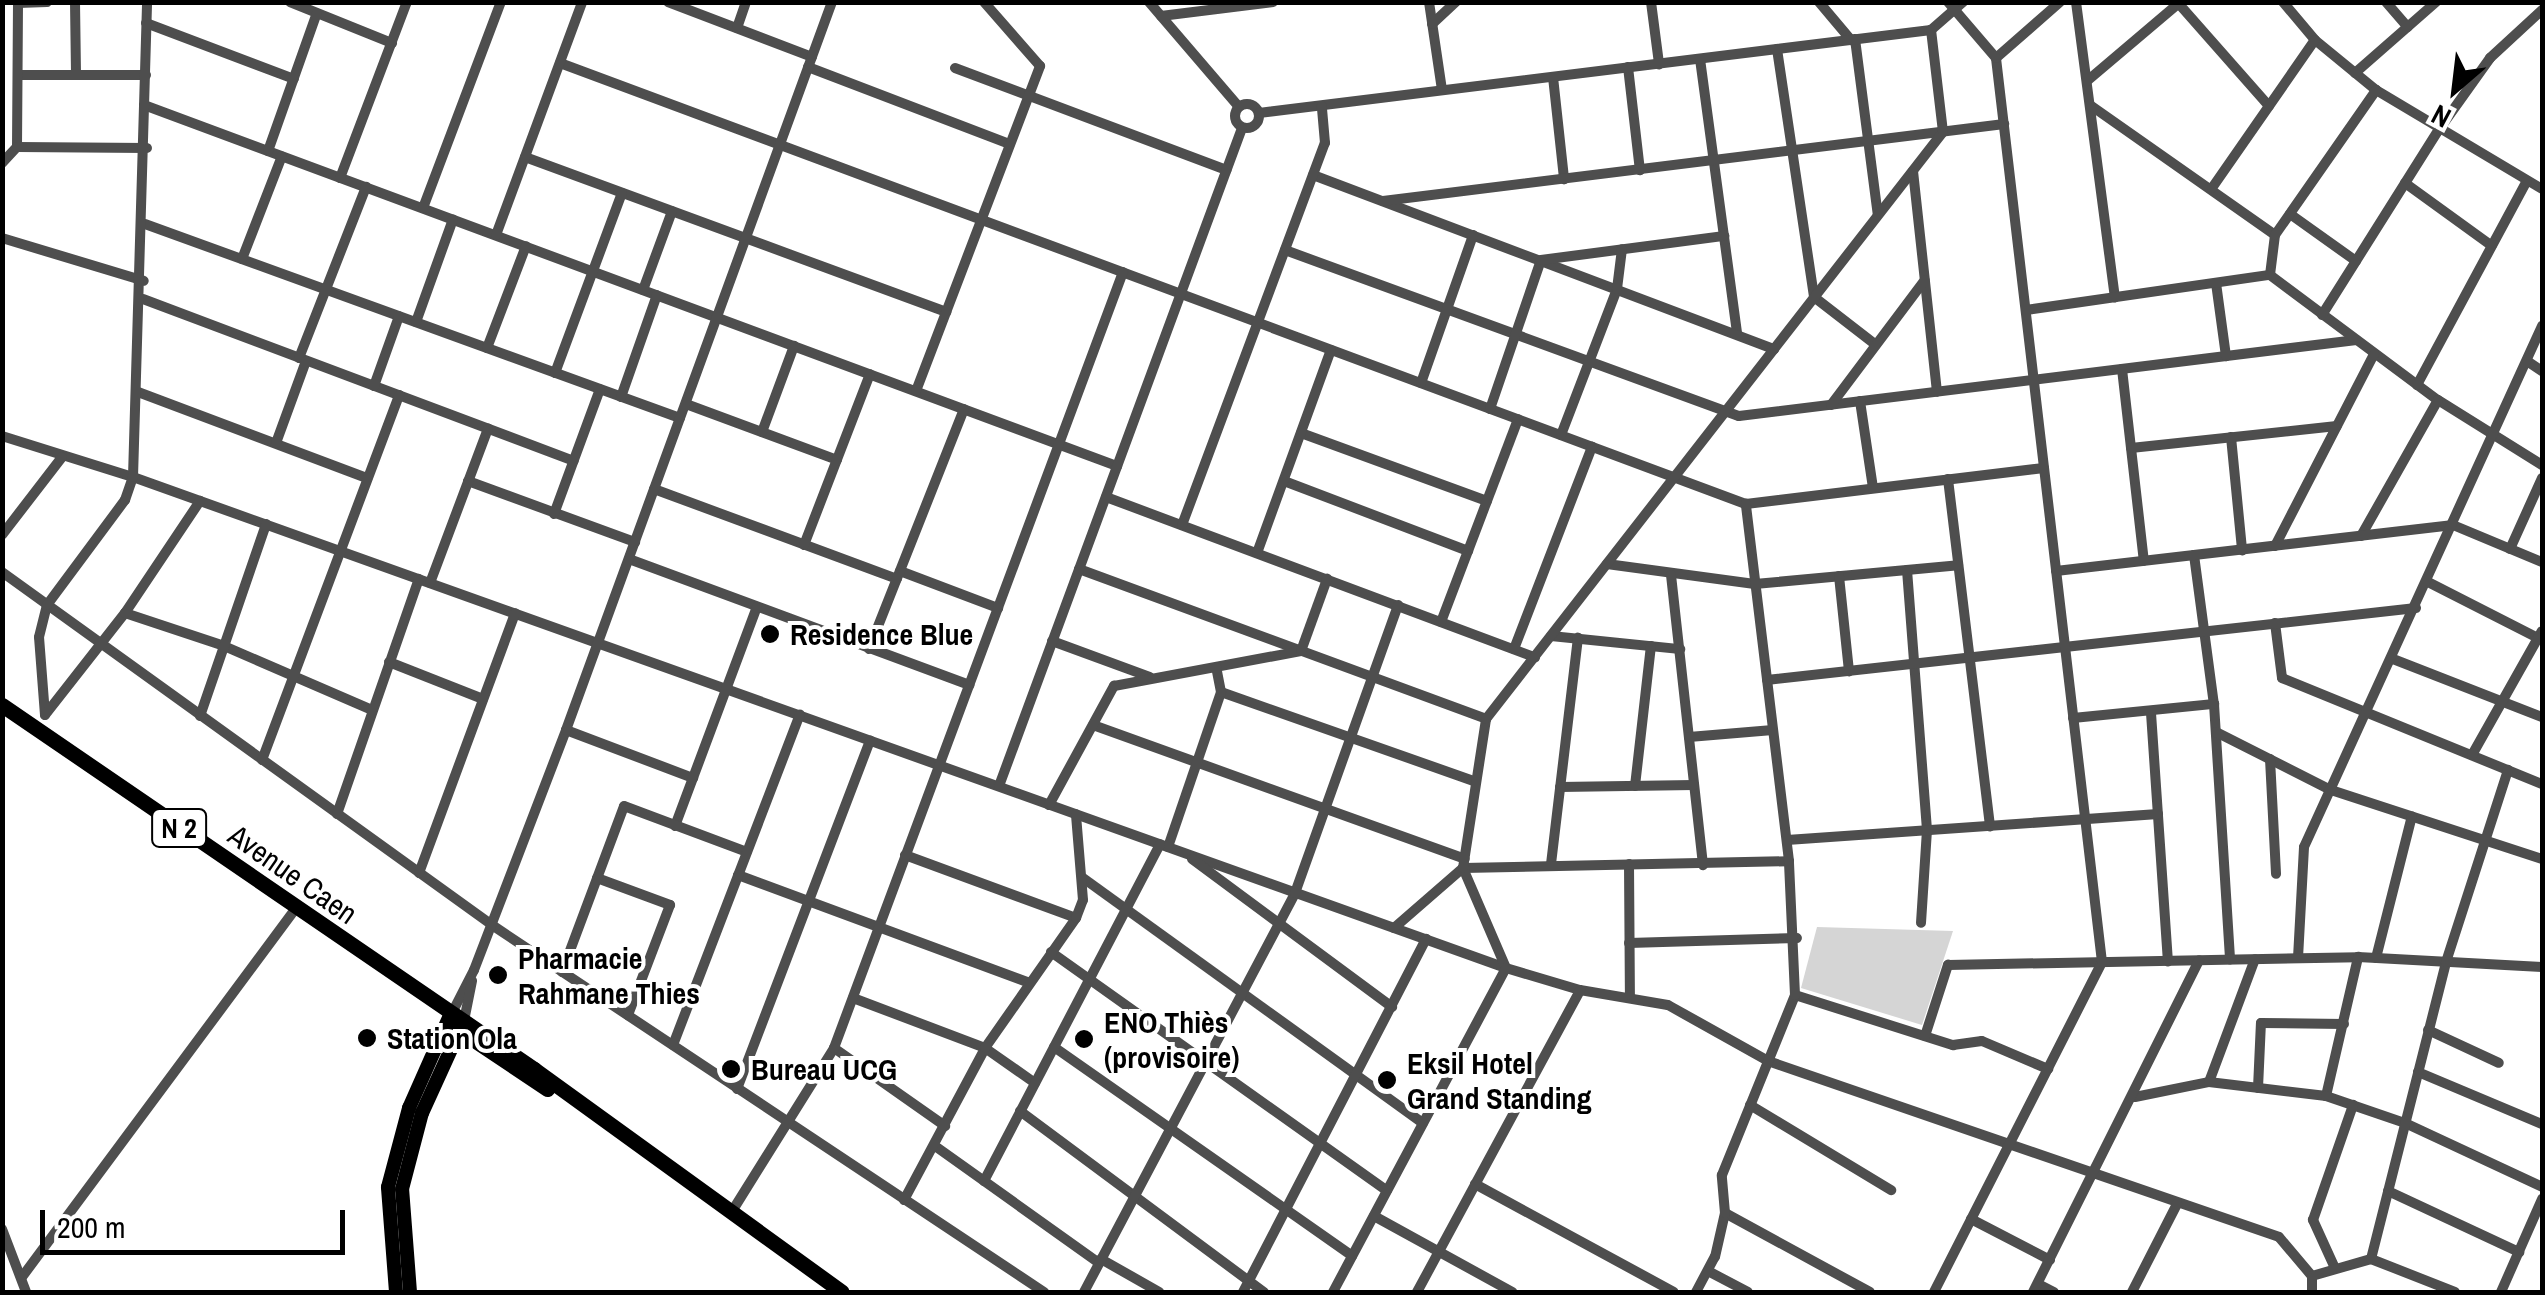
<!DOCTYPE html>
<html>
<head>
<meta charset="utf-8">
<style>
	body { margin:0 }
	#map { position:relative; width:2545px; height:1295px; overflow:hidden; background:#fff; font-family:"Archivo Narrow",sans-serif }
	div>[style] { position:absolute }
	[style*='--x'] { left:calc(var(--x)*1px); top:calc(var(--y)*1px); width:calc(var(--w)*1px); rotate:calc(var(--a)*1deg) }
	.green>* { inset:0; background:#d5d5d5 }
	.minor>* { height:10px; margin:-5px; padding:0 5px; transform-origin:5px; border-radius:5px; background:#4e4e4e }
	.minor>.ring { margin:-5px; padding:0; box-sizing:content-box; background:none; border:10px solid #4e4e4e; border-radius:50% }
	.major>* { height:14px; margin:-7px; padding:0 7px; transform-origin:7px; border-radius:7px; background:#000 }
	.highway>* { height:15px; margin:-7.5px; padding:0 7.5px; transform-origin:7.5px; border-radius:7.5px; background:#000 }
	.dots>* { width:28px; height:28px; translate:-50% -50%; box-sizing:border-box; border:5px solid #fff; border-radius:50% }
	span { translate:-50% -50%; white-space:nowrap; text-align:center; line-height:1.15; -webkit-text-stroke:8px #fff; paint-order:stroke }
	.shield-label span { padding:2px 8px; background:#fff; border:2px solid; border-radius:8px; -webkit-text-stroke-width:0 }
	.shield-label { font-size:28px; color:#000; font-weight:700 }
	.poi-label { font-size:30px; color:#000; font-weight:700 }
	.left { translate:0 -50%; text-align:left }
	.street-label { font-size:30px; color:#000 }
	.frame { position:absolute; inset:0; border:5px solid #000; pointer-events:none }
	.north { position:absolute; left:2405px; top:40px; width:100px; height:100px; -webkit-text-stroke:8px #fff; paint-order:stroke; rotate:208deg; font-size:28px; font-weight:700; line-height:40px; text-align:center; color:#000 }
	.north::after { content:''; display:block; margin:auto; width:35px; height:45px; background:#000; clip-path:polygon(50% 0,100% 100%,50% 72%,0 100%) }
	.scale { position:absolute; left:40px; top:1210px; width:305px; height:45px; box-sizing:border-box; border:5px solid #000; border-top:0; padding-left:12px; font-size:30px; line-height:35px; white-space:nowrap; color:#000; -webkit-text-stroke:8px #fff; paint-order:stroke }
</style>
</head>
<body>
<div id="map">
	<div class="green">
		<div style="clip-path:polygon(1817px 927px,1953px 931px,1922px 1025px,1801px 988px)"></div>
	</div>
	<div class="minor">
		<div style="--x:75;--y:2;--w:72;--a:89.2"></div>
		<div style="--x:290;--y:2;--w:110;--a:21.9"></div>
		<div style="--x:668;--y:2;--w:154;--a:20.9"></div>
		<div style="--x:1149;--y:2;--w:138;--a:49.4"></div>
		<div style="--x:1429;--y:2;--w:89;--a:81.6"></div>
		<div style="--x:1651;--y:2;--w:63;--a:82.6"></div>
		<div style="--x:1819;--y:2;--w:50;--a:49.9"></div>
		<div style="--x:2076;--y:2;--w:298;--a:82.5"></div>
		<div style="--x:2283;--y:2;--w:50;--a:49.9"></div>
		<div style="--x:2315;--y:40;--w:79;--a:39.3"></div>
		<div style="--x:2376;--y:90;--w:193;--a:30.8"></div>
		<div style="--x:2386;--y:2;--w:33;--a:49"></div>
		<div style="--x:18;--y:3;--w:29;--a:-2"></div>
		<div style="--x:2179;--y:4;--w:136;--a:48.6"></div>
		<div style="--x:1161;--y:16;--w:113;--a:-7.1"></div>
		<div style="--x:146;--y:23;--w:158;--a:20.7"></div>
		<div style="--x:1432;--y:24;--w:33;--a:-43"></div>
		<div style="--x:737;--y:28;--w:28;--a:-71"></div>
		<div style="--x:1855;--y:39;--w:177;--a:82.6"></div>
		<div style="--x:1777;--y:49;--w:251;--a:81.5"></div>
		<div style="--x:1814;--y:297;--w:78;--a:37.7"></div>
		<div style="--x:1996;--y:58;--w:85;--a:-41.2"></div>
		<div style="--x:1700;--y:59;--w:276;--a:82.3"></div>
		<div style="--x:560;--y:63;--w:1265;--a:20.4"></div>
		<div style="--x:1746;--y:504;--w:300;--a:-6.9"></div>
		<div style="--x:808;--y:67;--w:216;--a:20.9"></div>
		<div style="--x:1628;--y:67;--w:104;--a:83.4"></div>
		<div style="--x:955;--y:68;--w:290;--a:20.6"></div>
		<div style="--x:2355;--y:73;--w:108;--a:-41.2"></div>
		<div style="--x:18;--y:75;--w:128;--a:0"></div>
		<div style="--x:1553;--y:77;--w:103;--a:83.8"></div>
		<div style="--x:2087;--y:81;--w:122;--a:-40.3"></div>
		<div class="ring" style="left:1235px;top:104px;width:14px;height:14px"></div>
		<div style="--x:144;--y:105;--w:1038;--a:20.36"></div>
		<div style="--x:2090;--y:105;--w:226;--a:35.1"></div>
		<div style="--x:1259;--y:113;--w:677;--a:-7.04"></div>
		<div style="--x:1931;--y:30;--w:43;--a:-41.2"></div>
		<div style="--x:17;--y:147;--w:145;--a:-89.6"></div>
		<div style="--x:268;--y:151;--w:146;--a:-70.5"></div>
		<div style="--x:525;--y:157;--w:449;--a:20.2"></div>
		<div style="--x:2;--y:163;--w:22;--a:-47"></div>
		<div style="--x:17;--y:147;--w:130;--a:0.4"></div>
		<div style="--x:1913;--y:171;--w:222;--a:83.8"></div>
		<div style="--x:1313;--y:175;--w:493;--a:20.7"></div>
		<div style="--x:340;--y:178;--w:188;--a:-69.2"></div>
		<div style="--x:2405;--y:183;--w:107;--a:35.9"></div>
		<div style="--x:2212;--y:188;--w:180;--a:-55.2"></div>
		<div style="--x:1383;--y:201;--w:626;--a:-7.07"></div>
		<div style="--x:423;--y:208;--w:220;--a:-69.3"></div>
		<div style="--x:2290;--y:214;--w:81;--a:35.5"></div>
		<div style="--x:145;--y:224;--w:569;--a:19.93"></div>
		<div style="--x:496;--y:235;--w:248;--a:-69.7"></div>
		<div style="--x:2;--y:238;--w:148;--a:16.8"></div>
		<div style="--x:1285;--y:250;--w:483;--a:20.1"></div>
		<div style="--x:1739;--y:416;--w:622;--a:-7.02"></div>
		<div style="--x:242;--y:259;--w:110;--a:-68.8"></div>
		<div style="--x:2270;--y:275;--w:40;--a:-82.9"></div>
		<div style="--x:2275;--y:235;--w:177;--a:-55.1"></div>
		<div style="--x:2216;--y:283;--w:74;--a:82.2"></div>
		<div style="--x:643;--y:290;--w:84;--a:-69.8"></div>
		<div style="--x:143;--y:299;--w:460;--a:20.6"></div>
		<div style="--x:2026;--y:310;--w:246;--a:-8.2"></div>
		<div style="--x:2270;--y:275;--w:209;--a:36.7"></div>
		<div style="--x:2438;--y:400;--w:123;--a:32"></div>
		<div style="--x:2322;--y:315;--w:218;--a:-57.8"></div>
		<div style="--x:2438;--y:131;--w:90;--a:-54.5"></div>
		<div style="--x:2490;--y:58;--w:71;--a:-42.7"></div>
		<div style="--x:416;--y:322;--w:109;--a:-70.2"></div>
		<div style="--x:487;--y:348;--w:109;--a:-69.1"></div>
		<div style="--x:299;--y:358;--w:184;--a:-68.6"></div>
		<div style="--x:2527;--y:361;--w:18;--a:34"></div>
		<div style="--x:2122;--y:369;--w:193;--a:83.5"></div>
		<div style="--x:555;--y:373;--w:192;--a:-69.6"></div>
		<div style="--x:1421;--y:383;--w:157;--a:-70.6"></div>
		<div style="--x:2417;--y:385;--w:232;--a:-61.7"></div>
		<div style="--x:374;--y:386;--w:74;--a:-70.3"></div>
		<div style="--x:916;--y:391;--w:348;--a:-69.1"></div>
		<div style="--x:1040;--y:66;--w:85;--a:-131.2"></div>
		<div style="--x:138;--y:392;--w:245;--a:20.6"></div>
		<div style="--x:621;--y:397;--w:108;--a:-70.6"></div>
		<div style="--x:1860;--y:401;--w:88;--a:81.5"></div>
		<div style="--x:686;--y:404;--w:161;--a:20.3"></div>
		<div style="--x:1831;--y:405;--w:156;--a:-53.1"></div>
		<div style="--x:1490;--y:409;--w:157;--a:-71.1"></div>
		<div style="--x:1541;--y:260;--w:185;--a:-7.5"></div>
		<div style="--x:762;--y:432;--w:92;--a:-69.6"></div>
		<div style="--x:1301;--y:433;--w:198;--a:20.1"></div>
		<div style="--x:1561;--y:435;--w:156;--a:-69"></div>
		<div style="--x:1617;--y:289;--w:40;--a:-82.9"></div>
		<div style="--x:2;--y:436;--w:137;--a:17.4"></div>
		<div style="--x:133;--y:477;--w:1458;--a:19.68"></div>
		<div style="--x:1506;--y:968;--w:77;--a:16.6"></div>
		<div style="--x:1580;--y:990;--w:89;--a:9.7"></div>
		<div style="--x:1668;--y:1005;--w:115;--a:29.2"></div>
		<div style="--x:1768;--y:1061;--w:540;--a:19"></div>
		<div style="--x:2279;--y:1237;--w:51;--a:49.8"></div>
		<div style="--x:2312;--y:1276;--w:16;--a:90"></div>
		<div style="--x:2231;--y:437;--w:114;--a:84.4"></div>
		<div style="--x:276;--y:443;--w:87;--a:-69.9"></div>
		<div style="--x:2131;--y:448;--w:207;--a:-6.1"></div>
		<div style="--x:1948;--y:479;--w:350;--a:83.1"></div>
		<div style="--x:468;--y:481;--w:178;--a:20.1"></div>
		<div style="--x:1284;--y:481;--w:197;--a:20.8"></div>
		<div style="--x:654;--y:489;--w:259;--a:20.3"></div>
		<div style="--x:1106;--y:497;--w:458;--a:20.5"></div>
		<div style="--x:554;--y:514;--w:133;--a:-69.8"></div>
		<div style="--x:1182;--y:525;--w:408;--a:-69.5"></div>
		<div style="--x:1325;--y:143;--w:37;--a:-95"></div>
		<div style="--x:2;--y:535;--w:98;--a:-52.4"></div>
		<div style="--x:2361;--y:536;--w:156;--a:-60.5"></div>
		<div style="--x:804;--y:545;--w:183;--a:-68.9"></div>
		<div style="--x:2275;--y:546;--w:216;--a:-62.7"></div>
		<div style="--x:2510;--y:549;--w:78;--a:-65.7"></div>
		<div style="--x:1257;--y:553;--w:216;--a:-70"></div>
		<div style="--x:2194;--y:555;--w:150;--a:82.4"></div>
		<div style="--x:2214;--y:704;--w:256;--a:86.4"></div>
		<div style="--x:629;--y:559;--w:363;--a:20.3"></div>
		<div style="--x:1607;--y:564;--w:149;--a:7.7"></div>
		<div style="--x:1755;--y:584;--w:204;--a:-5.3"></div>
		<div style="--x:1079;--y:569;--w:434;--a:20.2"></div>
		<div style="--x:1907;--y:570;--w:261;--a:85.6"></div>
		<div style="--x:1927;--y:830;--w:93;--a:93.7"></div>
		<div style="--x:900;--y:571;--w:105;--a:20.7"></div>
		<div style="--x:2056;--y:571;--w:400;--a:-6.6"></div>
		<div style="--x:2453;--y:525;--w:96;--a:22.6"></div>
		<div style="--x:2;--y:572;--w:604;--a:35.77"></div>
		<div style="--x:492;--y:925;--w:663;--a:33.62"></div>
		<div style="--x:1671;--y:575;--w:292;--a:83.7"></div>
		<div style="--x:1839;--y:576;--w:96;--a:84"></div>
		<div style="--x:2428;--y:582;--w:128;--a:27"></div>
		<div style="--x:430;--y:583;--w:165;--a:-69.4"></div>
		<div style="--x:125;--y:613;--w:104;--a:18.4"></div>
		<div style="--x:224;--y:646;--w:161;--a:23.4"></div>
		<div style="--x:1441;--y:622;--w:217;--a:-69.2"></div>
		<div style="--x:2275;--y:623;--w:55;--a:82.7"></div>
		<div style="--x:2282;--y:678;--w:281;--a:22.2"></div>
		<div style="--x:1551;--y:636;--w:130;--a:5.8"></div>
		<div style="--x:1052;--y:641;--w:104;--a:20.2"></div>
		<div style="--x:869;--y:649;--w:258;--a:-68.4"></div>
		<div style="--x:1514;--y:649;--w:217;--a:-68.9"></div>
		<div style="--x:2393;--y:659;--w:160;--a:21.3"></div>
		<div style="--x:389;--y:662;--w:101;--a:21.5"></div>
		<div style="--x:1767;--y:680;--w:653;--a:-6.33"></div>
		<div style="--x:1221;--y:692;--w:270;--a:19.4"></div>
		<div style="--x:2151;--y:713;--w:249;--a:86.1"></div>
		<div style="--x:45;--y:715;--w:78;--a:-94.4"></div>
		<div style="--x:39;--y:637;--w:33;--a:-76"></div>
		<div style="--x:47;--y:605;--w:131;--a:-53.4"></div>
		<div style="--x:125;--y:500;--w:24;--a:-71"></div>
		<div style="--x:133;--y:477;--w:475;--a:-88.3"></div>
		<div style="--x:45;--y:715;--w:130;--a:-51.9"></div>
		<div style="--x:125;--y:613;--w:135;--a:-56.2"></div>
		<div style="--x:200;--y:716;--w:203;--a:-71"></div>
		<div style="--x:2073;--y:718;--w:142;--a:-5.7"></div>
		<div style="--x:1093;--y:725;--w:395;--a:19.8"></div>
		<div style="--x:566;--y:730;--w:136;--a:20.7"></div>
		<div style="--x:2216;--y:732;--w:129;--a:26.8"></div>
		<div style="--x:2331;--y:790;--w:222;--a:18.1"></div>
		<div style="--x:1689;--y:737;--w:84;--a:-4.8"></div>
		<div style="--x:2472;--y:755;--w:142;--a:-60.6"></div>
		<div style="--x:2270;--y:759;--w:115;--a:87"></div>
		<div style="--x:262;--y:760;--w:390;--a:-69.4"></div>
		<div style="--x:999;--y:786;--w:701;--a:-69.73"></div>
		<div style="--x:1635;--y:786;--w:141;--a:-83.5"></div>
		<div style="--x:1560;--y:787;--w:134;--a:-0.9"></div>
		<div style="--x:1049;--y:805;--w:136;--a:-61.4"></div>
		<div style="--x:1114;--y:686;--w:190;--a:-10.6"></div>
		<div style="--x:1301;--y:651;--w:77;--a:-70.1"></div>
		<div style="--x:337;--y:814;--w:249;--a:-70.8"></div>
		<div style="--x:675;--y:826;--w:234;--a:-69.5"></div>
		<div style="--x:1787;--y:840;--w:372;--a:-4"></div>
		<div style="--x:1168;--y:847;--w:164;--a:-71.1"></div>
		<div style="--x:1221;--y:692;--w:25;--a:-101"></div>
		<div style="--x:905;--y:855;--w:182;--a:20.2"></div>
		<div style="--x:1192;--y:859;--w:249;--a:36.5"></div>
		<div style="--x:1551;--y:864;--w:228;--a:-83.2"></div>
		<div style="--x:1629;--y:864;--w:131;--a:89.6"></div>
		<div style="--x:419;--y:873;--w:277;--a:-69.7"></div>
		<div style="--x:738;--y:875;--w:309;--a:20.3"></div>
		<div style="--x:597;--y:878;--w:78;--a:20.3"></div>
		<div style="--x:670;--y:905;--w:118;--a:110.9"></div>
		<div style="--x:1083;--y:878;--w:419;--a:35.8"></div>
		<div style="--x:1394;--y:928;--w:91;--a:-41"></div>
		<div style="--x:1463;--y:868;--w:326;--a:-1.2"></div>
		<div style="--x:1629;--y:943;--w:168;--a:-1.7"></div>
		<div style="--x:1051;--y:952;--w:412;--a:35.4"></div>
		<div style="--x:2298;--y:958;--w:111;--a:-86.9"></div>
		<div style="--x:2304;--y:847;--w:573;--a:-65.45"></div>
		<div style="--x:2376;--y:958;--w:146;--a:-75.8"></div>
		<div style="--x:1506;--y:968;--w:109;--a:-113.3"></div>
		<div style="--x:1463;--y:868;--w:151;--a:-81.2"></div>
		<div style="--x:1486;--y:719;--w:744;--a:-52.1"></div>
		<div style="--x:1943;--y:132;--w:103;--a:-96.7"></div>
		<div style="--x:562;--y:972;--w:177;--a:-69.5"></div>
		<div style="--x:624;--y:806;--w:131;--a:20.5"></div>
		<div style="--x:1795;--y:995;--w:166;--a:17.6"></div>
		<div style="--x:1953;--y:1045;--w:29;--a:-8"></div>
		<div style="--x:1982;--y:1041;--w:72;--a:23"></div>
		<div style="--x:853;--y:998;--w:141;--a:20.7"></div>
		<div style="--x:985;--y:1048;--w:61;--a:35"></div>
		<div style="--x:452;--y:1013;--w:48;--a:-62.9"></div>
		<div style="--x:474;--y:970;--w:257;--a:-69"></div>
		<div style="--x:566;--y:730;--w:775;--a:-69.93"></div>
		<div style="--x:464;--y:1021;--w:41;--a:-78.7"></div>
		<div style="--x:2428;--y:1030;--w:78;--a:24.9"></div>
		<div style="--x:1925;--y:1036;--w:75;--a:-72.1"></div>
		<div style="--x:1948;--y:965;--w:410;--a:-1.1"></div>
		<div style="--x:2358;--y:957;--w:184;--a:3.1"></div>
		<div style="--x:673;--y:1045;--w:354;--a:-69"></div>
		<div style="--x:1054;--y:1047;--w:364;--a:35"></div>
		<div style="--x:834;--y:1048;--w:136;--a:35.1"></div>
		<div style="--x:2418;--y:1072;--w:134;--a:22.8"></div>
		<div style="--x:2209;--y:1082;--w:131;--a:-69.5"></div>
		<div style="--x:2258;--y:1088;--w:65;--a:-87.4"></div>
		<div style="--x:2261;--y:1023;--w:83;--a:0.7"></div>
		<div style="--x:737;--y:1089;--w:373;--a:-69.1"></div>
		<div style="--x:2326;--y:1096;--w:143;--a:-77"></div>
		<div style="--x:2135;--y:1097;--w:76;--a:-11.5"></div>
		<div style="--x:2209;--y:1082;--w:118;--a:6.8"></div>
		<div style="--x:2326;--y:1096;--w:83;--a:18.9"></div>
		<div style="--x:2405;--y:1123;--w:151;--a:25"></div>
		<div style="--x:1750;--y:1105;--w:165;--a:31.1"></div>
		<div style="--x:1020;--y:1111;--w:304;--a:36.6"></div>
		<div style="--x:935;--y:1146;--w:201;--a:35.5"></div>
		<div style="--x:984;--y:1181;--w:380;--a:-62.4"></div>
		<div style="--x:1475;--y:1184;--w:226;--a:28.5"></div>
		<div style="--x:2388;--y:1191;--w:145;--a:25"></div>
		<div style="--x:904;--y:1200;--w:172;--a:-61.9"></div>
		<div style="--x:985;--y:1048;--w:159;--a:-55"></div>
		<div style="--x:1076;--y:918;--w:19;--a:-69"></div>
		<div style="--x:1083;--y:900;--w:86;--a:-94.7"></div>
		<div style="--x:731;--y:1213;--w:195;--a:-58"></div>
		<div style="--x:834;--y:1048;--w:828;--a:-69.57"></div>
		<div style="--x:1725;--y:1213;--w:165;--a:28.6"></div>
		<div style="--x:1374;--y:1216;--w:158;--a:28.8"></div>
		<div style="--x:1971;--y:1219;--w:89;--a:27.4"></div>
		<div style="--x:2;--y:1229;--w:67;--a:69.1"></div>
		<div style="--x:1101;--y:1259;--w:67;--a:29.6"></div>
		<div style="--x:2371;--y:1259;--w:306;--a:-75.8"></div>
		<div style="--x:2446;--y:962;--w:202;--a:-72.1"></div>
		<div style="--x:2334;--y:1266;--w:51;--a:-114.5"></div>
		<div style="--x:2313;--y:1220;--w:122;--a:-70.8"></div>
		<div style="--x:1708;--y:1271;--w:45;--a:27.7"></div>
		<div style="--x:2312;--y:1276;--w:61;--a:-16.1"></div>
		<div style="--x:2371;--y:1259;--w:90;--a:21.4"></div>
		<div style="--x:22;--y:1277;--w:458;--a:-53.4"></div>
		<div style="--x:2038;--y:1284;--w:18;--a:27"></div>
		<div style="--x:1084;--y:1292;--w:451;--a:-62.1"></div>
		<div style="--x:1295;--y:893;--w:306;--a:-70.3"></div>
		<div style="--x:1243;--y:1292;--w:398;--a:-62.6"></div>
		<div style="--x:1333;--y:1292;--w:367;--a:-61.9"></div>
		<div style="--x:1417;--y:1292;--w:343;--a:-61.6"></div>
		<div style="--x:1696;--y:1292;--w:40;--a:-62"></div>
		<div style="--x:1715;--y:1257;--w:45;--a:-77.2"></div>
		<div style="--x:1725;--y:1213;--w:38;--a:-95"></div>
		<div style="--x:1722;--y:1175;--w:194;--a:-67.9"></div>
		<div style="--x:1795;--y:995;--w:134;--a:-92.6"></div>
		<div style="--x:1789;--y:861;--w:360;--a:-96.9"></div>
		<div style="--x:1934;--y:1292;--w:370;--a:-63"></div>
		<div style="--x:2102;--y:962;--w:910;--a:-96.69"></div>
		<div style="--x:1996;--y:58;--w:74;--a:-130.6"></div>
		<div style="--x:2033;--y:1292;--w:371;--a:-63.4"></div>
		<div style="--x:2132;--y:1292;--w:99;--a:-62.9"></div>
		<div style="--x:2501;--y:1292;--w:102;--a:-66.2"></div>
	</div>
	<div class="major">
		<div style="--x:396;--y:1292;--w:105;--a:-94.4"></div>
		<div style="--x:388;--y:1187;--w:82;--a:-75.1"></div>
		<div style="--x:409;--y:1108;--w:104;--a:-66.1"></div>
		<div style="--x:410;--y:1292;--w:103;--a:-94.4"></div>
		<div style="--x:402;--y:1189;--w:79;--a:-75.3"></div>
		<div style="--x:422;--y:1113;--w:101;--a:-65.5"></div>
	</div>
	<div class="highway">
		<div style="--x:2;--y:705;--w:645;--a:34.38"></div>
		<div style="--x:534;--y:1069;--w:380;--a:35.9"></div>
		<div style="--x:450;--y:1024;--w:117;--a:33.8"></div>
	</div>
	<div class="dots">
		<div style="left:770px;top:634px;background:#000"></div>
		<div style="left:498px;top:975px;background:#000"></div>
		<div style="left:367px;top:1038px;background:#000"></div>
		<div style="left:1084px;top:1039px;background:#000"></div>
		<div style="left:731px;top:1069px;background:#000"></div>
		<div style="left:1387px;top:1080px;background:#000"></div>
	</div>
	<div class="shield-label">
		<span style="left:179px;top:828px">N 2</span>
	</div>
	<div class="poi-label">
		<span class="left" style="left:790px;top:634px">Residence Blue</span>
		<span class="left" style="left:518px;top:975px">Pharmacie<br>Rahmane Thies</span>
		<span class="left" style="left:1104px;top:1039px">ENO Thiès<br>(provisoire)</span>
		<span class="left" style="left:387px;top:1038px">Station Ola</span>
		<span class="left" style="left:1407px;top:1080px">Eksil Hotel<br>Grand Standing</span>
		<span class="left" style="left:751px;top:1069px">Bureau UCG</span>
	</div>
	<div class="street-label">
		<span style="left:293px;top:874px;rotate:35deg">Avenue Caen</span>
	</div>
	<div class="frame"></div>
	<div class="north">N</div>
	<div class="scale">200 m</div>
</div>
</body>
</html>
